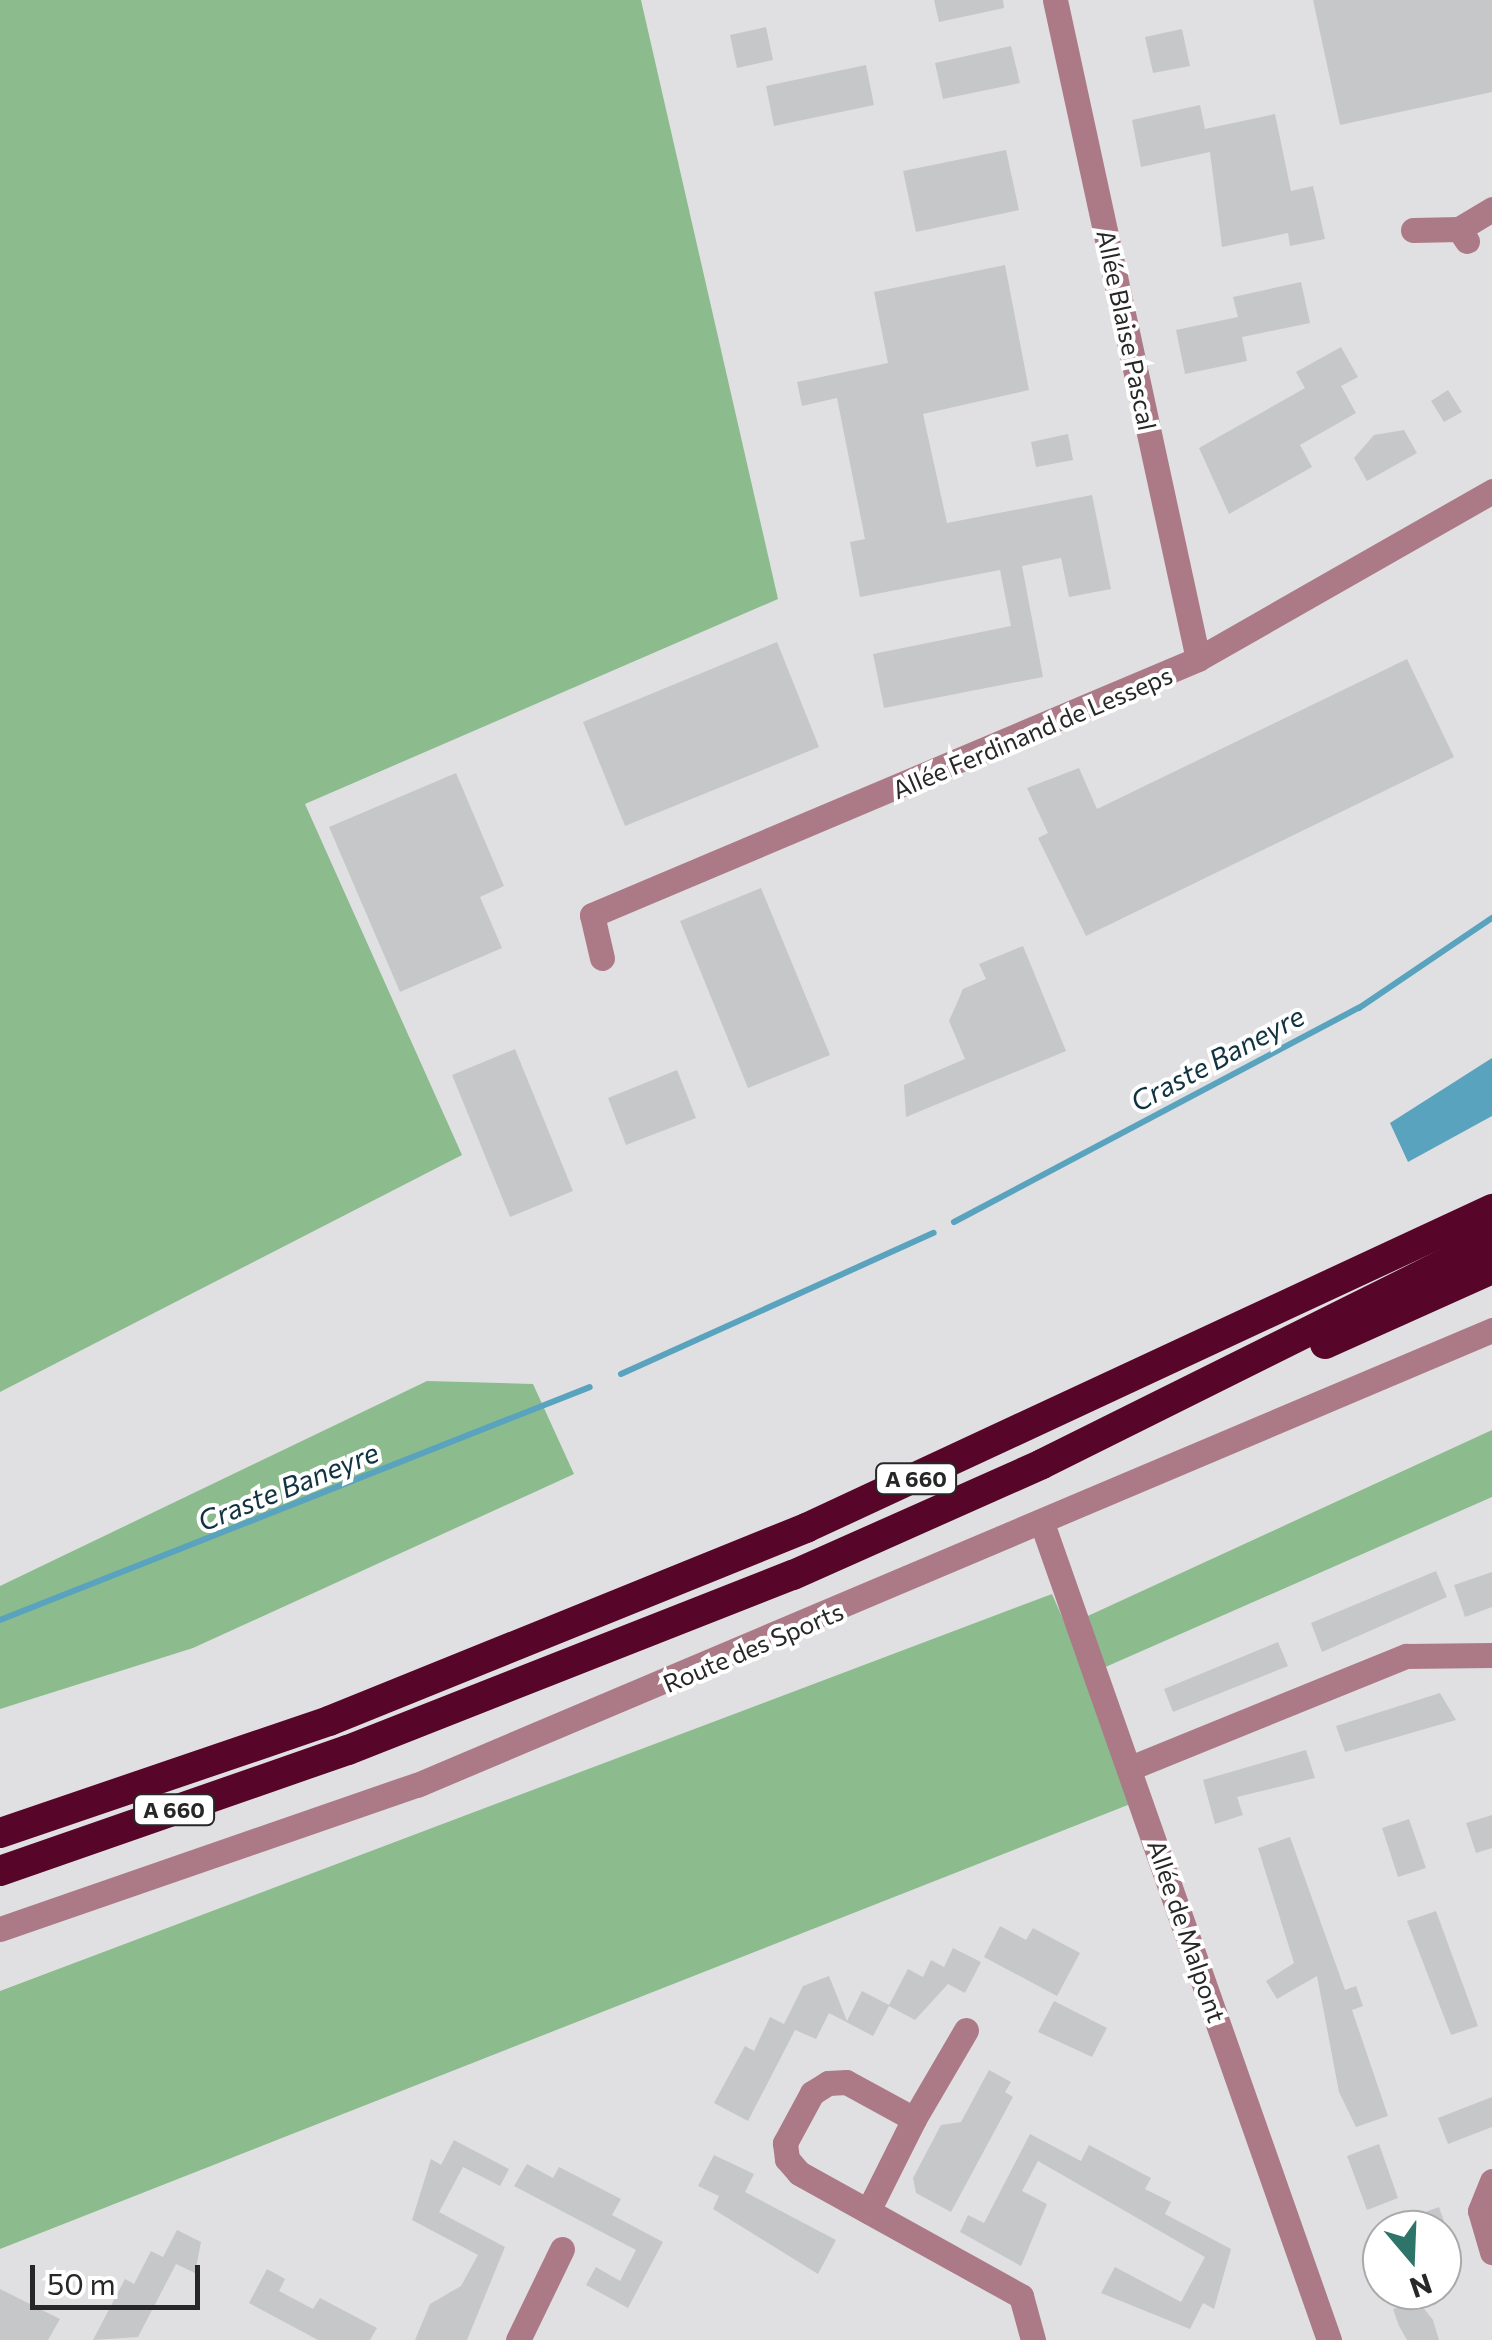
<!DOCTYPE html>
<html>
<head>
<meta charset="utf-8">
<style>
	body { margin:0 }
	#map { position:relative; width:1492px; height:2340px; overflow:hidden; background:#e0e0e2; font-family:Commissioner,sans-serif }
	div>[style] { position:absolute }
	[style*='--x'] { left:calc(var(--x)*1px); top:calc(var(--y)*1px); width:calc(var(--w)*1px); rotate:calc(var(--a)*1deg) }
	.forest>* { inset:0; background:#8cbc8e }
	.water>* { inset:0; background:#5aa3be }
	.stream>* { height:6px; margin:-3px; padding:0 3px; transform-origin:3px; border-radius:3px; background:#5aa3be }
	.building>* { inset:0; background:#c6c7c8 }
	.minor>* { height:25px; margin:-12.5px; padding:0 12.5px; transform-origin:12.5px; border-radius:12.5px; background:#ac7a87 }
	.highway>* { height:30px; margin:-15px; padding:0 15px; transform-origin:15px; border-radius:15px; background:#570529 }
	span { translate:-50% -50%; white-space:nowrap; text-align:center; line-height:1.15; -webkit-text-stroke:8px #fff; paint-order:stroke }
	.shield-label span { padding:2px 8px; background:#fff; border:2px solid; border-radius:8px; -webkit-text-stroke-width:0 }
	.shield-label { font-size:22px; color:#272728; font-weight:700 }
	.street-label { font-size:25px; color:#272728 }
	.water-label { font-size:28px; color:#10333f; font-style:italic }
	.north { position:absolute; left:1362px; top:2210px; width:100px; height:100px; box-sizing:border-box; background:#fff; border:2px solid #a9a9a9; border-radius:50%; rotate:161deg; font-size:28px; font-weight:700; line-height:40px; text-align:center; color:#272728 }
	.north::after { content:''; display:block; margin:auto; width:35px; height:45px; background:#2f7469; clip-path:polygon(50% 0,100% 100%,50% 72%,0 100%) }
	.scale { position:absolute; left:30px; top:2265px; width:170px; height:45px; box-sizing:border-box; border:5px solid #272728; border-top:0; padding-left:12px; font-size:30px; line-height:35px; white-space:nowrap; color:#272728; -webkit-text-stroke:8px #fff; paint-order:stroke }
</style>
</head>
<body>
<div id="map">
	<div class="forest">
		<div style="clip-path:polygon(0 0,641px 0,778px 599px,305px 804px,462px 1155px,0 1392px)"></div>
		<div style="clip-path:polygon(427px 1381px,533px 1384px,574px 1474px,193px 1648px,0 1709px,0 1586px)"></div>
		<div style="clip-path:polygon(1492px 1430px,1492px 1497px,1085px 1676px,1133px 1803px,0 2249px,0 1991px,1052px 1594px,1066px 1626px)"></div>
	</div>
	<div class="water">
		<div style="clip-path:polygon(1492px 1058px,1492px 1116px,1408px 1162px,1390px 1123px)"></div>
	</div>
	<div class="stream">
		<div style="--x:954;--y:1222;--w:458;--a:-27.9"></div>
		<div style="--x:1359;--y:1008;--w:161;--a:-34.1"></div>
		<div style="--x:621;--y:1374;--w:343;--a:-24.3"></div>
		<div style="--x:0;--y:1620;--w:634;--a:-21.55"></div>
	</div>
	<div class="building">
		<div style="clip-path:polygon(934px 0,1003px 0,1004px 8px,939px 22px)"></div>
		<div style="clip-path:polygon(1313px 0,1492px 0,1492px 92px,1340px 125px)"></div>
		<div style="clip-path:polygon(766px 27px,773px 60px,737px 68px,730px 35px)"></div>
		<div style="clip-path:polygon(1182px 29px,1190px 66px,1153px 73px,1145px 37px)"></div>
		<div style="clip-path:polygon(1011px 46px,1020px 83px,943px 99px,935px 63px)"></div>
		<div style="clip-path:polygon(866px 65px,874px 105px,774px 126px,766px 86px)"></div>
		<div style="clip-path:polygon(1200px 105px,1205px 129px,1275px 114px,1291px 191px,1313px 186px,1325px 239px,1290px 246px,1288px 233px,1222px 247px,1210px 152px,1141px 167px,1132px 120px)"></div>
		<div style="clip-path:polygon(1006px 150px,1019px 210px,916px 232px,903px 171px)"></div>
		<div style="clip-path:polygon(1005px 265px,1029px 390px,923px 414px,947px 523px,1092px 495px,1111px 589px,1069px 597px,1061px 558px,1022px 566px,1043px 677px,884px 708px,873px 654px,1011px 626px,1000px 570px,860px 597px,850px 542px,865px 539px,837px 398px,802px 406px,797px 382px,888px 363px,874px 292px)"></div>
		<div style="clip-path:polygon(1301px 282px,1310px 323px,1242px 337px,1247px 361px,1185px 374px,1176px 330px,1238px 317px,1233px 297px)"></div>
		<div style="clip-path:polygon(1341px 347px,1358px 377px,1341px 386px,1356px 413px,1300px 445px,1312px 467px,1229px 514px,1199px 448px,1305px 388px,1296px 372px)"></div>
		<div style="clip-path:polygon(1448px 390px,1462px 412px,1444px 422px,1431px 401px)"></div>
		<div style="clip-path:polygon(1404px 430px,1417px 453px,1367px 481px,1354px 458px,1374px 435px)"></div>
		<div style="clip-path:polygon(1068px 434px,1073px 460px,1036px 467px,1031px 442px)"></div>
		<div style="clip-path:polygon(777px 642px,819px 747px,625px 826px,583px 722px)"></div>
		<div style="clip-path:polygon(1407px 659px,1454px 757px,1086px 936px,1038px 838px,1048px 833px,1027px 788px,1079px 768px,1097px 809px)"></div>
		<div style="clip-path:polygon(456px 773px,504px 886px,480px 897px,502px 948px,400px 992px,329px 827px)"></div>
		<div style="clip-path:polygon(761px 888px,830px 1055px,748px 1088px,680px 921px)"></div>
		<div style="clip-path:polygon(1023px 946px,1066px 1051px,906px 1117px,904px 1085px,965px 1059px,949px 1021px,963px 989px,986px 979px,979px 964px)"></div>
		<div style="clip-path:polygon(515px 1049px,573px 1191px,510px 1217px,452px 1075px)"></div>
		<div style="clip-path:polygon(677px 1070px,696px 1118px,626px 1145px,608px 1098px)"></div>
		<div style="clip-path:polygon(1436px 1571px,1447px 1597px,1322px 1652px,1311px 1623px)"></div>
		<div style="clip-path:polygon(1492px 1572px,1492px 1607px,1465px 1617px,1454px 1585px)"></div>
		<div style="clip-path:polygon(1278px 1642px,1288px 1666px,1173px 1712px,1164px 1689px)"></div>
		<div style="clip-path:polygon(1440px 1693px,1456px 1720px,1345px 1752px,1336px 1726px)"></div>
		<div style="clip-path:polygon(1306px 1750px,1315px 1778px,1237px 1797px,1243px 1815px,1215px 1824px,1203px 1780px)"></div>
		<div style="clip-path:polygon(1492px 1815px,1492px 1848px,1476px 1853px,1466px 1823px)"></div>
		<div style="clip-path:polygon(1409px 1819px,1426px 1868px,1398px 1877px,1382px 1828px)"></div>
		<div style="clip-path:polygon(1290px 1837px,1345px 1990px,1356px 1986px,1363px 2006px,1352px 2010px,1388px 2116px,1356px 2127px,1339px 2092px,1317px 1976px,1277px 1999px,1266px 1981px,1294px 1963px,1258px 1848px)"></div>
		<div style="clip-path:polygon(1436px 1911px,1478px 2026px,1451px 2035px,1407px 1921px)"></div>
		<div style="clip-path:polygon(1000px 1926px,1026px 1940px,1033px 1928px,1080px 1953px,1057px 1996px,984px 1957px)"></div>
		<div style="clip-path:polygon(953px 1948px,981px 1962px,965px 1993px,948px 1984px,915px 2020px,889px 2006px,873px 2036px,829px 2013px,816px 2039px,795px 2030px,748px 2121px,714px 2103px,745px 2046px,754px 2051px,770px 2017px,784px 2024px,803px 1986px,829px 1976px,847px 2021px,862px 1991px,889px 2005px,908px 1969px,923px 1977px,931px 1960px,944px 1967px)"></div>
		<div style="clip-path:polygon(1054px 2001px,1107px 2028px,1092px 2057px,1038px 2032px)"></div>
		<div style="clip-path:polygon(989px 2070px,1011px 2082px,1005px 2092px,1013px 2097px,951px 2212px,916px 2193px,913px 2178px,941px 2125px,961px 2122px)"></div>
		<div style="clip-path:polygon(1492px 2097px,1492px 2127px,1448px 2144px,1438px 2118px)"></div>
		<div style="clip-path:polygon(1030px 2134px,1081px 2161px,1089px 2145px,1151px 2178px,1145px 2189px,1171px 2202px,1165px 2214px,1231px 2249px,1214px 2309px,1203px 2303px,1190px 2329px,1101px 2293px,1115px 2267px,1181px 2302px,1205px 2257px,1038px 2161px,1022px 2191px,1047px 2204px,1021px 2266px,960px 2232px,968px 2215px,984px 2223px)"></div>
		<div style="clip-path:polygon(454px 2140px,509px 2169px,500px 2186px,463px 2167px,439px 2212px,505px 2247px,467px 2340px,415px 2340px,430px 2304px,461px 2286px,478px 2255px,412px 2220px,431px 2159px,441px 2165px)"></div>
		<div style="clip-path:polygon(1379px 2144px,1398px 2198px,1367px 2210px,1347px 2156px)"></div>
		<div style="clip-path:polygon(714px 2155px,754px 2174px,745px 2192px,836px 2240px,818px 2274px,713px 2209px,719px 2196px,698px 2186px)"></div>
		<div style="clip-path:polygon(527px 2164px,553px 2178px,559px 2167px,621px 2199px,612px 2215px,663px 2242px,628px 2308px,586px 2285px,596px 2267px,620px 2281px,636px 2250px,514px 2186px)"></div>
		<div style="clip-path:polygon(1439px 2207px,1447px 2230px,1381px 2230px,1381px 2228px)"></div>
		<div style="clip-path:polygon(177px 2230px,201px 2242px,195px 2273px,176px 2264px,138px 2337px,93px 2340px,125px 2279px,134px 2284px,151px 2251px,163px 2257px)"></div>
		<div style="clip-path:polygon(267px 2269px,285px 2279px,279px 2291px,313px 2309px,320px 2298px,377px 2328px,370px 2340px,318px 2340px,249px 2303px)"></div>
		<div style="clip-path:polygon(0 2289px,60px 2319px,48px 2340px,0 2340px)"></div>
		<div style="clip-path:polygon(1418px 2301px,1433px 2320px,1439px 2340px,1407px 2340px,1399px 2326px,1393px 2309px)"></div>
	</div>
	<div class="minor">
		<div style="--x:1055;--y:0;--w:674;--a:77.76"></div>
		<div style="--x:1413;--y:230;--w:46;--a:-1.2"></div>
		<div style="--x:1467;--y:241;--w:14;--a:-124"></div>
		<div style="--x:1459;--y:229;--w:39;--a:-31"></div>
		<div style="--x:602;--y:958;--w:44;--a:-103.1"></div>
		<div style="--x:592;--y:915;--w:658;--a:-22.9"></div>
		<div style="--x:1198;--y:659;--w:339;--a:-29.7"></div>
		<div style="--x:1042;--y:1523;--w:866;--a:70.64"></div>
		<div style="--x:1130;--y:1768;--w:298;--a:-22.1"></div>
		<div style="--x:1406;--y:1656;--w:86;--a:-0.7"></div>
		<div style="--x:0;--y:1929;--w:441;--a:-19.1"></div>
		<div style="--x:417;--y:1785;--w:1167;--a:-22.94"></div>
		<div style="--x:914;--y:2119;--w:103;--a:-59.7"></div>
		<div style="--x:1492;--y:2181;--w:32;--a:112"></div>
		<div style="--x:1480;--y:2211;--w:43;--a:73.7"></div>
		<div style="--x:868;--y:2211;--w:103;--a:-63.4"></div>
		<div style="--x:914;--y:2119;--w:77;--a:-151.4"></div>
		<div style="--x:846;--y:2082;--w:18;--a:177"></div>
		<div style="--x:828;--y:2083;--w:19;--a:148"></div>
		<div style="--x:812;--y:2093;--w:57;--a:118.4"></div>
		<div style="--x:785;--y:2143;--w:16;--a:83"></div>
		<div style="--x:787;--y:2159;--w:18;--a:49"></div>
		<div style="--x:799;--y:2173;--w:254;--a:29"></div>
		<div style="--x:1021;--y:2296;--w:46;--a:74.7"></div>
		<div style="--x:518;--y:2340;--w:101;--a:-64.2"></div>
	</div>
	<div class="highway">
		<div style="--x:1325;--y:1344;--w:183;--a:-24.2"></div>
		<div style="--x:0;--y:1833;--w:348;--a:-18.8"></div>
		<div style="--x:329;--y:1721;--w:515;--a:-22.03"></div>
		<div style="--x:806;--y:1528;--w:757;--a:-24.94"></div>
		<div style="--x:0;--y:1871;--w:368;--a:-19.2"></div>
		<div style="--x:348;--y:1750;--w:478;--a:-21.5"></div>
		<div style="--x:793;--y:1575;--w:273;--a:-24"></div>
		<div style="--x:1042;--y:1464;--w:503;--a:-26.46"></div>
	</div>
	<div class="shield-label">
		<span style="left:916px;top:1479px">A 660</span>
		<span style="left:174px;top:1810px">A 660</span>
	</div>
	<div class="street-label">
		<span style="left:1127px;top:330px;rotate:78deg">Allée Blaise Pascal</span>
		<span style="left:1032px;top:732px;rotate:-23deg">Allée Ferdinand de Lesseps</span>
		<span style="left:753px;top:1647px;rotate:-23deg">Route des Sports</span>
		<span style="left:1187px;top:1931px;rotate:71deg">Allée de Malpont</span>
	</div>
	<div class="water-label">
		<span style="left:1217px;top:1058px;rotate:-28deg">Craste Baneyre</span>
		<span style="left:288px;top:1486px;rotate:-22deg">Craste Baneyre</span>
	</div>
	<div class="north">N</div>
	<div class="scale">50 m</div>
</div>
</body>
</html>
